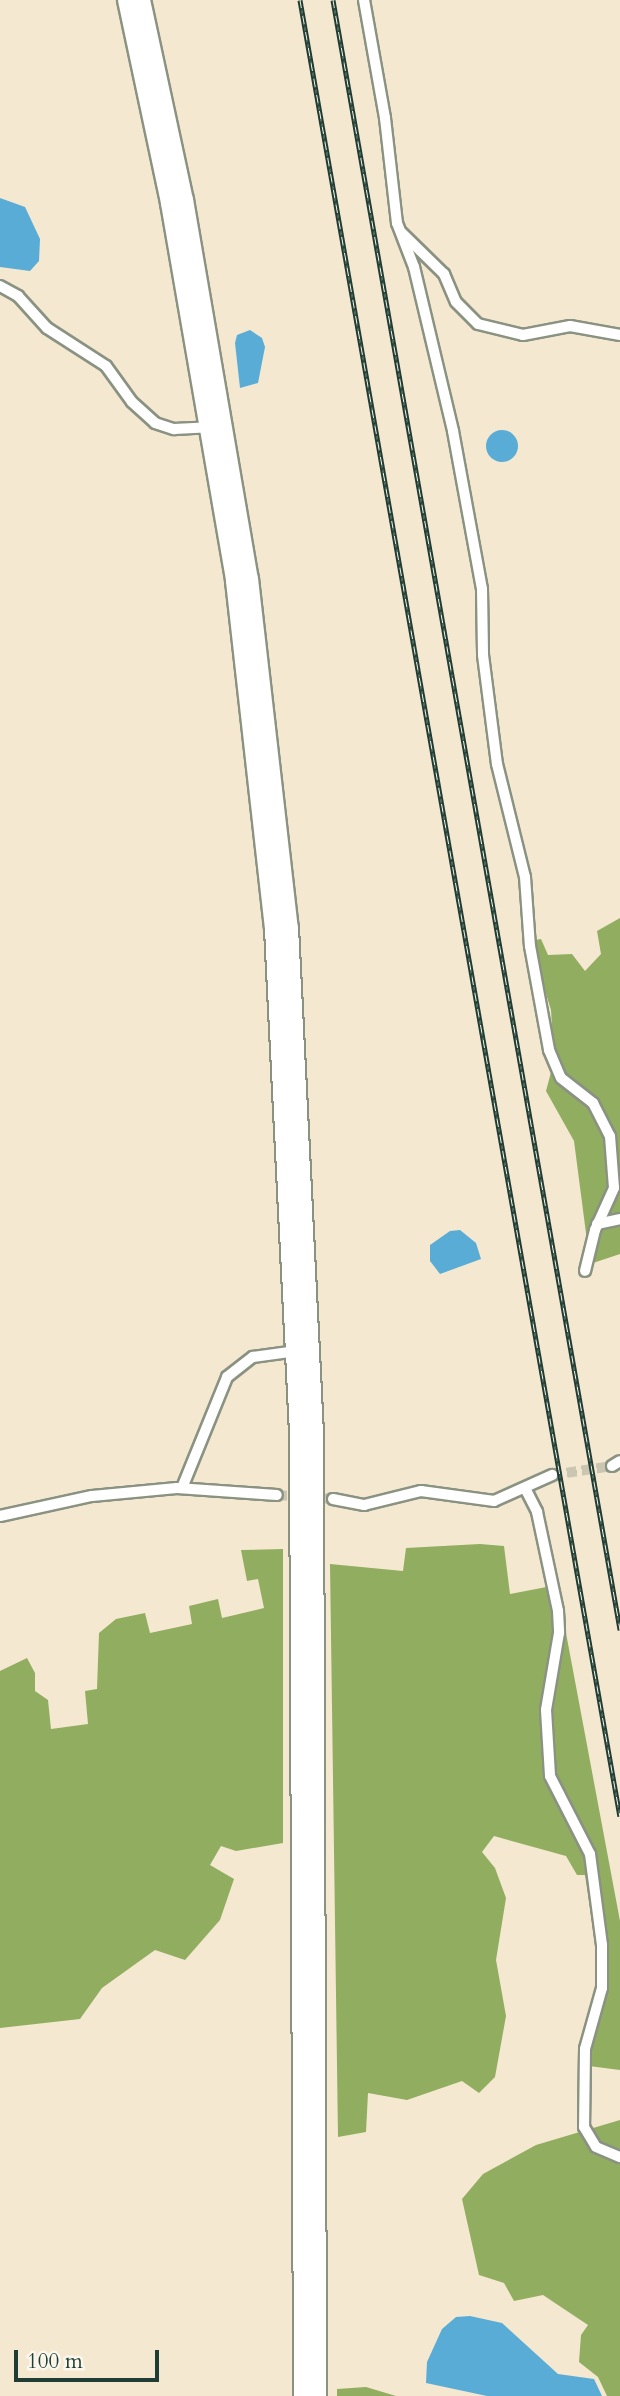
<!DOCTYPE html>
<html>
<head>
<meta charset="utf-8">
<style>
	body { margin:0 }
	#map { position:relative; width:620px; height:2396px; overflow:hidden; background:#f5e8d0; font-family:Cardo,serif }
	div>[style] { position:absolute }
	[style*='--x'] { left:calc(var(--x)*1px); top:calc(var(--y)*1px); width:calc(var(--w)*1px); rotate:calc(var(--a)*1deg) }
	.forest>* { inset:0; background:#91ad60 }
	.water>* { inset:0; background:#59acd5 }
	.round { border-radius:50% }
	.street-tunnel>* { height:10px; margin-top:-5px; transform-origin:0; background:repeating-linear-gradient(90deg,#cac6b1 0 10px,transparent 0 15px) }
	.roads { filter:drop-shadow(2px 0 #8a9282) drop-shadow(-2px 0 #8a9282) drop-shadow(0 2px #8a9282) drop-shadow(0 -2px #8a9282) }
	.street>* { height:10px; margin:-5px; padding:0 5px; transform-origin:5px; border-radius:5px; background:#fff }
	.primary>* { height:18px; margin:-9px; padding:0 9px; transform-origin:9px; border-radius:9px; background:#fff }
	.rail>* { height:5px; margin-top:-2.5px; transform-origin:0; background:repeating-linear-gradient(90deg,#fbf7ec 0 8px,#1f3d34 0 16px); box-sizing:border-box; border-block:2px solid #1f3d34 }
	span { translate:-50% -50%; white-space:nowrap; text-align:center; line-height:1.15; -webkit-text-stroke:5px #fbf7ec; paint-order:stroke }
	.scale { position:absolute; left:14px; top:2350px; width:145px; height:32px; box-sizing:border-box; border:4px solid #1f3d34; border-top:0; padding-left:9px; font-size:21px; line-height:24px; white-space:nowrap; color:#1f3d34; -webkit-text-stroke:5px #fbf7ec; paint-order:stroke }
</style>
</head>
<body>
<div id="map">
	<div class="forest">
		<div style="clip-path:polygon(620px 918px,620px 1254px,590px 1264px,574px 1141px,546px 1091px,554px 1061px,551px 1010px,536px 961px,535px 940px,541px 939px,548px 955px,572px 954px,585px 971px,601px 954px,597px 931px)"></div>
		<div style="clip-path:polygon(480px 1544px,504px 1546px,510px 1594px,557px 1585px,620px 1921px,620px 2070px,581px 2065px,600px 1975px,585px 1875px,577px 1875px,566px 1856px,494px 1836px,482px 1852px,495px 1868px,506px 1898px,496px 1960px,506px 2016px,495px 2077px,479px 2093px,462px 2081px,407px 2100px,368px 2093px,366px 2132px,338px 2137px,330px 1564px,403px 1571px,406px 1548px)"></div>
		<div style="clip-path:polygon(283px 1549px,283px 1843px,236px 1851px,221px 1846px,210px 1865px,234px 1879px,220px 1920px,185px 1960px,155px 1950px,102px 1988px,80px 2019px,0 2028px,0 1671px,27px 1658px,35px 1673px,35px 1691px,48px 1700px,51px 1729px,88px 1724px,85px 1691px,97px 1689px,99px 1633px,116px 1619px,145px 1613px,150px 1633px,192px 1624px,189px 1606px,218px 1599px,222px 1618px,264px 1608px,258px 1579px,247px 1581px,241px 1550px)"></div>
		<div style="clip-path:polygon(620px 2120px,620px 2396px,607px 2396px,598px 2377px,579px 2362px,581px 2335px,588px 2325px,543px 2295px,514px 2301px,504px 2283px,479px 2275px,462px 2199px,483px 2174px,536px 2145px)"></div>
		<div style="clip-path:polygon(366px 2387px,396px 2396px,337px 2396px,337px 2389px)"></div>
	</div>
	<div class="water">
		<div style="clip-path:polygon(0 198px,25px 207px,40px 239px,39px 261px,30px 271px,0 267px)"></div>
		<div style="clip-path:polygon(250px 330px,262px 338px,265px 347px,258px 383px,240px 388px,235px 343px,237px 335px)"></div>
		<div class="round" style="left:486px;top:430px;width:32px;height:32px"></div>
		<div style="clip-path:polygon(460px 1230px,476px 1243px,481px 1259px,440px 1274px,430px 1261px,430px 1245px,450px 1231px)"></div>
		<div style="clip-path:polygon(470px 2316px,502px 2323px,558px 2374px,594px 2379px,602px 2396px,487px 2396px,426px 2383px,427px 2362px,442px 2329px,456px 2317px)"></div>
	</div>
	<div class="street-tunnel">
		<div style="--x:552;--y:1475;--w:61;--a:-8.5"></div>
		<div style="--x:277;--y:1495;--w:56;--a:4.1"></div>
	</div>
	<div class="roads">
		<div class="street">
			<div style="--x:364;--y:0;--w:120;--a:79.9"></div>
			<div style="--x:385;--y:118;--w:106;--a:83.5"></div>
			<div style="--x:397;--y:223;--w:47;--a:68.9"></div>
			<div style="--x:414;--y:267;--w:169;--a:76.6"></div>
			<div style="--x:453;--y:431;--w:161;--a:79.6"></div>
			<div style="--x:482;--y:589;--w:66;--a:89.1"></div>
			<div style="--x:483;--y:655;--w:110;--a:82.7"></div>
			<div style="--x:497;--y:764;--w:116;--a:76.1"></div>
			<div style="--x:525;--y:877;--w:69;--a:85.9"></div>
			<div style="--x:530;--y:946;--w:106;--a:79.6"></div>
			<div style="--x:549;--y:1050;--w:30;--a:67"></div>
			<div style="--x:561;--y:1078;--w:41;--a:38"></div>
			<div style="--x:593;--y:1103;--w:37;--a:63"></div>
			<div style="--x:610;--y:1136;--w:52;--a:85.6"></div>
			<div style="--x:614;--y:1188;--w:46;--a:114.3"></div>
			<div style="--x:595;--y:1230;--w:42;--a:103.7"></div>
			<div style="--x:402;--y:233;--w:59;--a:44.3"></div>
			<div style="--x:444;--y:274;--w:30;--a:67"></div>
			<div style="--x:456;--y:302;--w:31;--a:45"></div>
			<div style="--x:478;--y:324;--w:46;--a:13.7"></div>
			<div style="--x:523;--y:335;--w:48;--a:-10.8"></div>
			<div style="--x:570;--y:326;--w:51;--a:10.2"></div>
			<div style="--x:0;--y:286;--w:21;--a:29"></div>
			<div style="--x:18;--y:296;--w:43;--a:47.8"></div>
			<div style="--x:47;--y:328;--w:70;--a:32.8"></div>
			<div style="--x:106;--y:366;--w:44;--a:54.2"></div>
			<div style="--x:132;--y:402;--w:31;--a:42"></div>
			<div style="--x:155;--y:423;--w:20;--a:18"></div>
			<div style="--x:174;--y:429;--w:35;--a:-3"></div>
			<div style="--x:597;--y:1224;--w:24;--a:-12"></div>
			<div style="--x:612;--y:1466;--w:9;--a:-32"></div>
			<div style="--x:182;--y:1488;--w:120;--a:-67.9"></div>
			<div style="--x:227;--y:1377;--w:33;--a:-38"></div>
			<div style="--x:253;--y:1357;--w:44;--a:-7.8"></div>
			<div style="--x:525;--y:1488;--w:27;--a:63"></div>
			<div style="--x:537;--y:1512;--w:101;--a:78"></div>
			<div style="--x:558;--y:1611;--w:22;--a:87"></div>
			<div style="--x:559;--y:1633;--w:78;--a:99.6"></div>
			<div style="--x:546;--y:1710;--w:66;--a:86.5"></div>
			<div style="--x:550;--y:1776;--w:88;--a:62.9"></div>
			<div style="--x:590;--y:1854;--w:92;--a:82.5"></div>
			<div style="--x:602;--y:1945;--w:43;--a:90"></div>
			<div style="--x:602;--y:1988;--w:63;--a:105.6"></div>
			<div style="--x:585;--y:2049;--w:78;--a:90.7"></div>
			<div style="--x:584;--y:2127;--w:23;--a:59"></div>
			<div style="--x:596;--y:2147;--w:26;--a:23"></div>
			<div style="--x:333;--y:1499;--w:32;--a:11"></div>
			<div style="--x:364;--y:1505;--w:59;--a:-13.8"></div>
			<div style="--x:421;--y:1491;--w:74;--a:7.8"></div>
			<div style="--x:494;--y:1501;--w:64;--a:-24.1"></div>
			<div style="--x:0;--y:1516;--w:94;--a:-12.3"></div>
			<div style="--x:92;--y:1496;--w:85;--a:-5.4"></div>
			<div style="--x:177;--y:1488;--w:100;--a:4"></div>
		</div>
		<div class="primary">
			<div style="--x:127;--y:0;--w:208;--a:78"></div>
			<div style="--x:170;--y:203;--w:384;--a:80.2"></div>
			<div style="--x:235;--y:581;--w:350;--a:83.6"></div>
			<div style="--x:274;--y:929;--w:505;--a:87.16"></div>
			<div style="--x:299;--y:1433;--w:963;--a:89.76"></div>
			<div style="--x:141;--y:0;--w:205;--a:77.9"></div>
			<div style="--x:184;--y:200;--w:385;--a:80.3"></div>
			<div style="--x:249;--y:579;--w:351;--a:83.5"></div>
			<div style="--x:289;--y:928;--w:506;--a:87.17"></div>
			<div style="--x:314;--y:1433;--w:963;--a:89.82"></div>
		</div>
	</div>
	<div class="rail">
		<div style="--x:300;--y:0;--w:1844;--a:80.01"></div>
		<div style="--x:333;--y:0;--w:1655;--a:80.01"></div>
	</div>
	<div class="scale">100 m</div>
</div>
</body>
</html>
